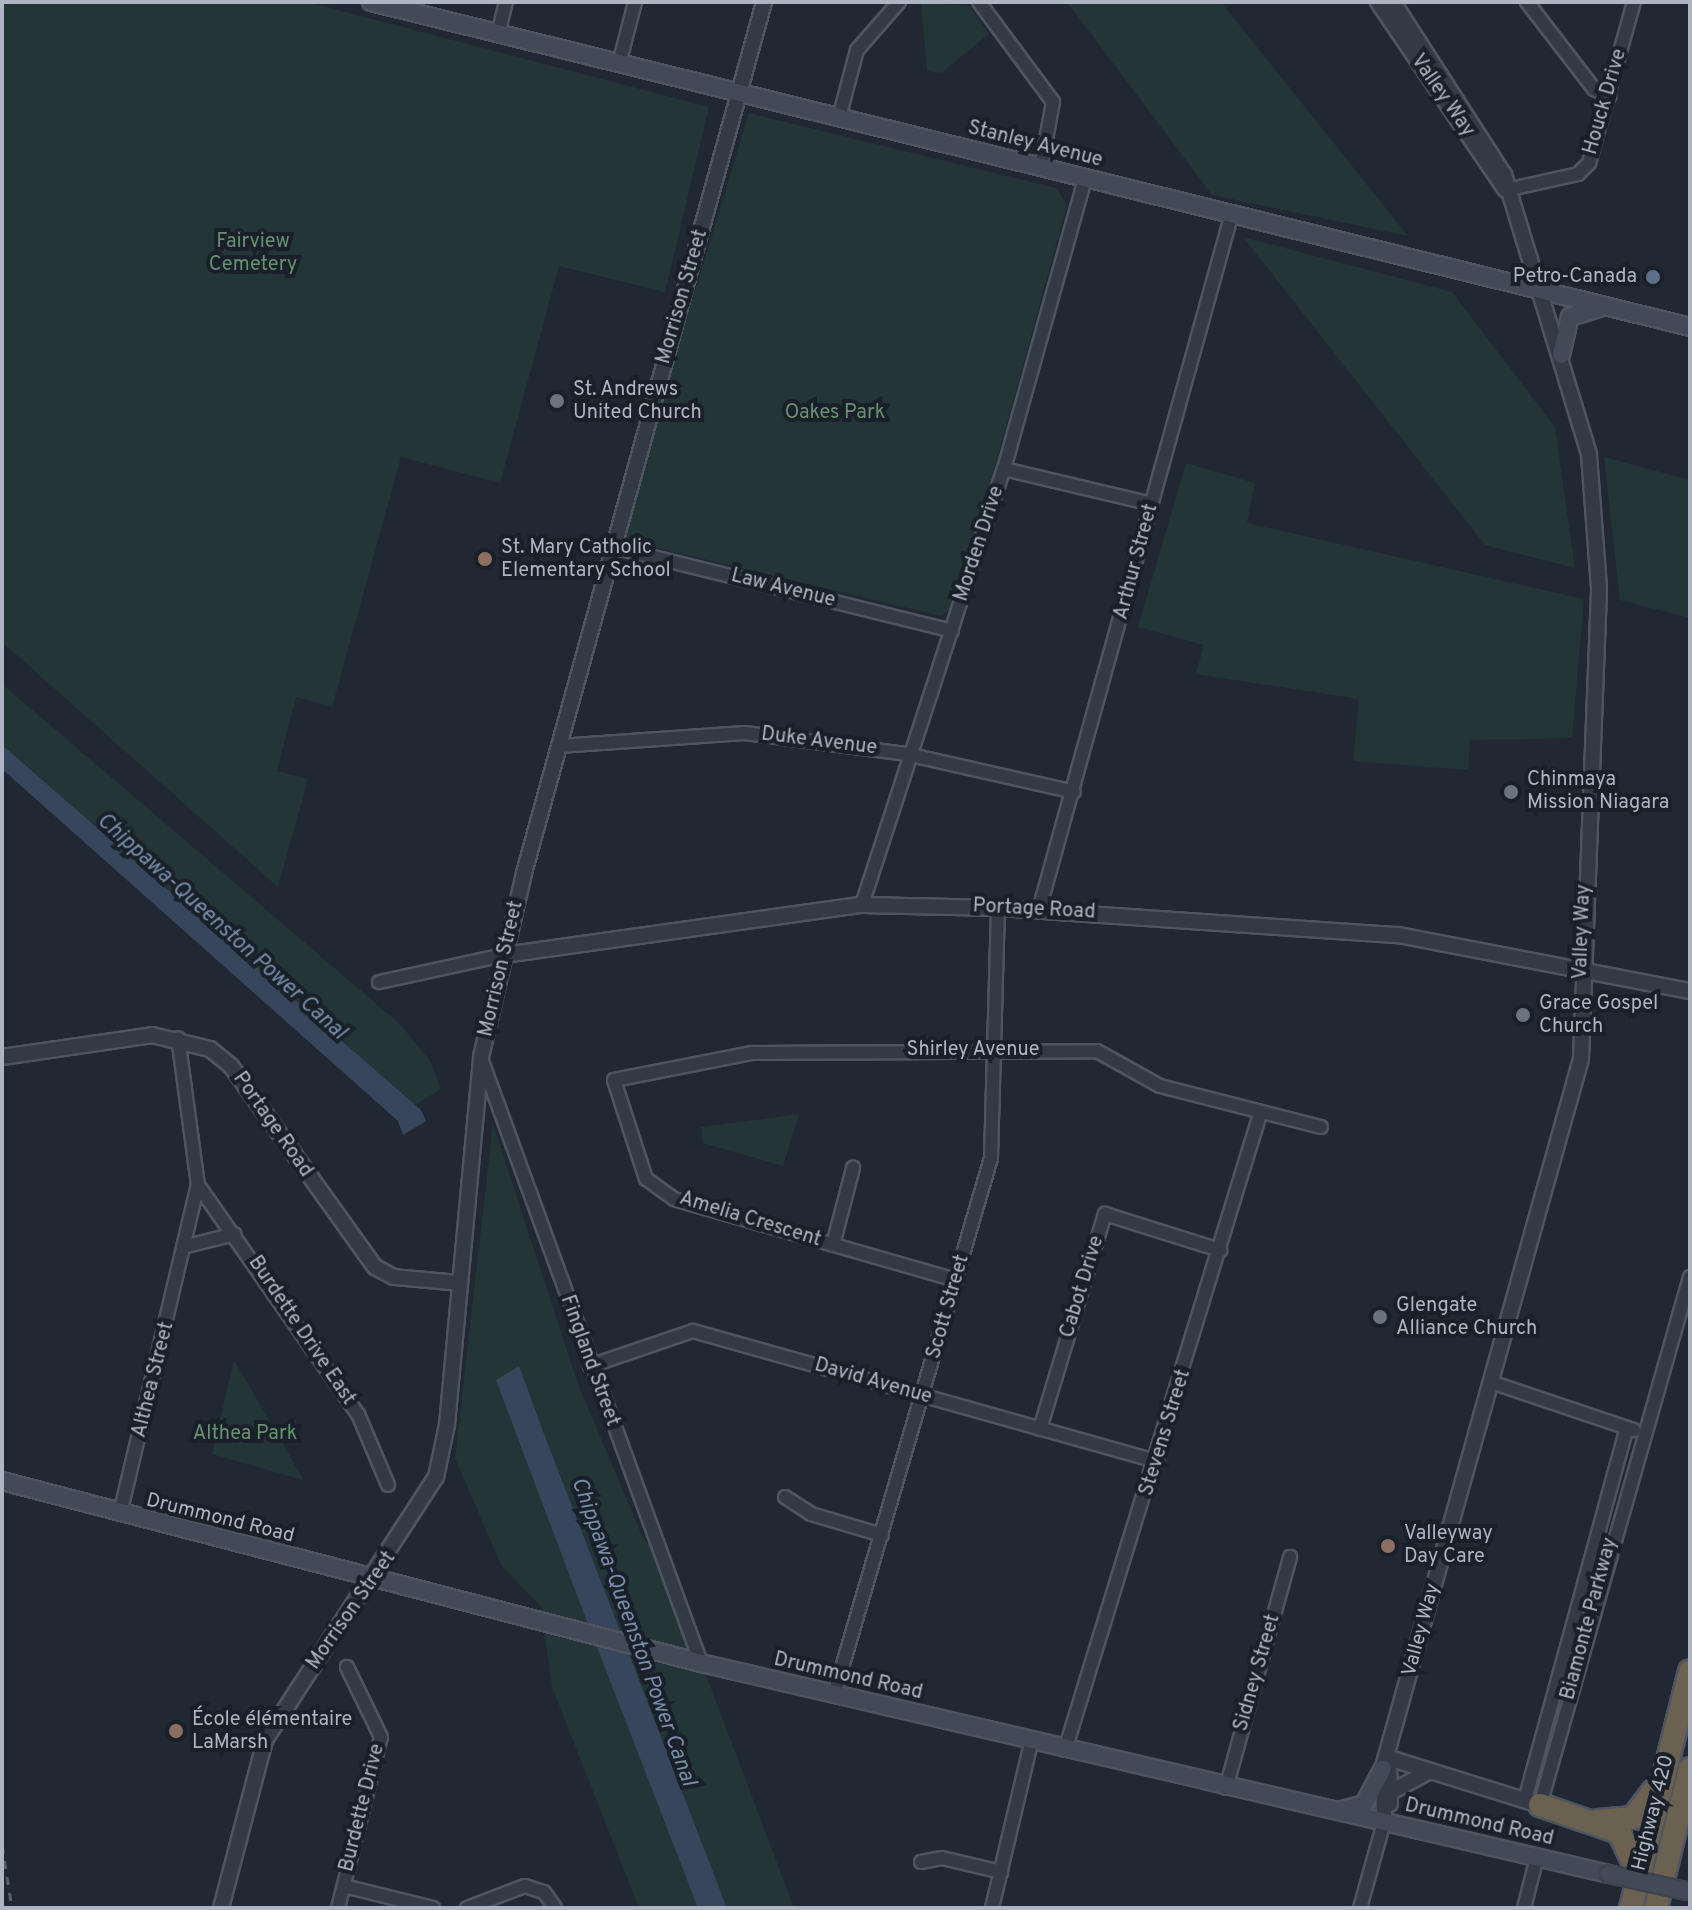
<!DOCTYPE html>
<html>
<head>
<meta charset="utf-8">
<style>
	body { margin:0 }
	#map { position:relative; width:1692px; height:1910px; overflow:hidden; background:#212834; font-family:Overpass,sans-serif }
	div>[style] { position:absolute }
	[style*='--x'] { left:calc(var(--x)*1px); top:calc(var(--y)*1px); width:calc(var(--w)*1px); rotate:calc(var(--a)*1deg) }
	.green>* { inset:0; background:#233536 }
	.water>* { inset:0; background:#37465c }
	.roads { filter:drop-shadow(2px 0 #4e5560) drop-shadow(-2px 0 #4e5560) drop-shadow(0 2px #4e5560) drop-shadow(0 -2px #4e5560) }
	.minor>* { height:12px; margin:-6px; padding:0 6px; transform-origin:6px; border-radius:6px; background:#343a45 }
	.tertiary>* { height:14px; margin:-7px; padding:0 7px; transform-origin:7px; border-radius:7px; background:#343a45 }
	.secondary>* { height:16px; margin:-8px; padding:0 8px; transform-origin:8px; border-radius:8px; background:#424a57 }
	.motorway>* { height:22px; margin:-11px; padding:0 11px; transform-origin:11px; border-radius:11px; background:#6a6151 }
	.rail>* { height:3px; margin-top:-1.5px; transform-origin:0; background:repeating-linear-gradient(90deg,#565e6c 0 8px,transparent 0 16px) }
	.bridges { filter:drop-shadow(2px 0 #3d444e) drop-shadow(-2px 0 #3d444e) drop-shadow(0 2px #3d444e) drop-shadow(0 -2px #3d444e) }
	.secondary-bridge>* { height:16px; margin:-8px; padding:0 8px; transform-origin:8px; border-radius:8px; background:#424a57 }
	.dots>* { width:22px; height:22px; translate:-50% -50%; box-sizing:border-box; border:4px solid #192029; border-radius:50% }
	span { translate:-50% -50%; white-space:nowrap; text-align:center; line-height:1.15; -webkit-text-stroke:8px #192029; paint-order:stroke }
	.street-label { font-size:20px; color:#aeb5c2 }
	.park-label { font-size:20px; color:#689072 }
	.poi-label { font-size:20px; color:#aeb5c2 }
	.right { translate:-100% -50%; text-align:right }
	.left { translate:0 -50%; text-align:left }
	.water-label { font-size:22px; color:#788ca9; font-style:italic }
	.frame { position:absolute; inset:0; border:4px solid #aeb5c2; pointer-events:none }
</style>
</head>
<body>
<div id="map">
	<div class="green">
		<div style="clip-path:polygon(2px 2px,307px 2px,709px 107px,665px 292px,559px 266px,500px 483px,401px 457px,332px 707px,296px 697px,277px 771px,308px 779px,278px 887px,2px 642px)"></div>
		<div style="clip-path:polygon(921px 2px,969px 6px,989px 34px,941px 73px,927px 71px)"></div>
		<div style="clip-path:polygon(1067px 2px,1221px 2px,1408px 236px,1212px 195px)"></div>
		<div style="clip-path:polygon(749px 113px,1056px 188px,1067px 205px,958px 602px,941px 616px,620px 539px)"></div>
		<div style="clip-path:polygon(1243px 237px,1452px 292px,1555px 427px,1575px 568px,1485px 545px)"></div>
		<div style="clip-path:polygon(1604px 457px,1690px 480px,1690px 618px,1620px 600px)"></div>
		<div style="clip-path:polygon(1186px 463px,1255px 483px,1247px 523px,1584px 599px,1572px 738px,1470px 740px,1468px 770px,1353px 761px,1359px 699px,1196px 674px,1204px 645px,1138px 627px)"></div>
		<div style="clip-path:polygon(2px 684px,400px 1024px,430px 1061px,441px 1089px,406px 1111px,2px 750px)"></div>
		<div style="clip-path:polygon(799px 1114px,783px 1166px,703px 1143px,701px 1127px)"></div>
		<div style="clip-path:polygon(493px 1124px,578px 1384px,643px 1538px,662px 1558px,794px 1908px,727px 1908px,535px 1410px,699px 1908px,639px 1908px,552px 1687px,541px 1607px,501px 1565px,455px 1458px)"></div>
		<div style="clip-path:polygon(234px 1360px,282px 1442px,303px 1480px,212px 1454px)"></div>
	</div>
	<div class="water">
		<div style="clip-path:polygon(2px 745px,421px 1110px,426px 1121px,403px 1135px,398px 1121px,2px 769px)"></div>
		<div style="clip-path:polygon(519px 1366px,543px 1431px,727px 1908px,698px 1908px,578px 1598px,496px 1380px)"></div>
	</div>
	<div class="roads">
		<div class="minor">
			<div style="--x:979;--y:2;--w:124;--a:53.5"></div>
			<div style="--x:1053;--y:102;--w:66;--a:100.5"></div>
			<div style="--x:1527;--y:2;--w:110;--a:52.4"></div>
			<div style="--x:1594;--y:89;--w:17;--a:25"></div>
			<div style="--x:498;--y:34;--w:33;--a:-76"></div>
			<div style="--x:619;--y:64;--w:64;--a:-75.5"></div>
			<div style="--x:839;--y:118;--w:70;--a:-75.2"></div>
			<div style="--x:857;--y:50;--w:64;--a:-48.8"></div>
			<div style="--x:1506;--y:190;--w:74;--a:-12.5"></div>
			<div style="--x:1578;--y:174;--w:16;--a:-45"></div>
			<div style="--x:1589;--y:163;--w:167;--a:-74.4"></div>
			<div style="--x:1004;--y:469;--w:152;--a:13.3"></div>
			<div style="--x:613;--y:547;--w:349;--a:13.9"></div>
			<div style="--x:559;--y:746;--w:186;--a:-4"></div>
			<div style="--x:745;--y:733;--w:162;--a:7.4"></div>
			<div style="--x:906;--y:754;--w:172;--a:12.7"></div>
			<div style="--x:862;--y:905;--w:459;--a:-72"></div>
			<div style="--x:1004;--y:469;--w:302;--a:-74.4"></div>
			<div style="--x:1039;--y:910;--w:723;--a:-74.52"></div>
			<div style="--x:379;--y:982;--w:128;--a:-12.2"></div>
			<div style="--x:482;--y:1061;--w:641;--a:70.01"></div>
			<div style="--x:198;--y:1185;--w:279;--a:55.1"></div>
			<div style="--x:358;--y:1414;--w:77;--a:67.1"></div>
			<div style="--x:833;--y:1245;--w:80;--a:-75.4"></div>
			<div style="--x:187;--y:1246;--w:49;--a:-14"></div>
			<div style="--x:956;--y:1280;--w:293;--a:-164"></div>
			<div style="--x:674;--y:1199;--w:34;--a:-144"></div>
			<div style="--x:646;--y:1179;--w:104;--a:-107.9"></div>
			<div style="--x:614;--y:1080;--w:141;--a:-11.1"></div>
			<div style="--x:752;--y:1053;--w:345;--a:-0.3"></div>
			<div style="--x:1097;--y:1051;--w:72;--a:29.1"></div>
			<div style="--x:1160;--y:1086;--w:166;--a:14.3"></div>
			<div style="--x:590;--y:1366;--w:109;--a:-18.8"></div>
			<div style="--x:693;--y:1331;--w:483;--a:15.7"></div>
			<div style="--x:1491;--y:1382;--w:151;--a:18.6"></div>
			<div style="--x:1040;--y:1429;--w:225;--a:-73.2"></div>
			<div style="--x:1105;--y:1214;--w:121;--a:17.4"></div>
			<div style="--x:785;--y:1497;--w:31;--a:33"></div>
			<div style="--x:811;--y:1514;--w:74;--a:16.5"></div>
			<div style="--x:120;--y:1514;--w:338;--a:-76.7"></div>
			<div style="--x:198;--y:1185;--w:148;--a:-97.7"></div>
			<div style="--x:834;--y:1695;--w:559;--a:-73.7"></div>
			<div style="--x:991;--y:1158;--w:250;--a:-88.4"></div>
			<div style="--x:1065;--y:1750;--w:665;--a:-72.95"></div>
			<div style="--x:1226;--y:1788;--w:240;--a:-74.5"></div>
			<div style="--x:1525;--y:1800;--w:386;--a:-74.7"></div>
			<div style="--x:1540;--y:1805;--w:549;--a:-74.14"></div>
			<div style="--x:921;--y:1862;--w:21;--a:-11"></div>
			<div style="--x:942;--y:1858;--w:61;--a:13.3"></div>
			<div style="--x:344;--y:1886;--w:92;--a:13.9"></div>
			<div style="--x:338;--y:1908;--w:176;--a:-75.9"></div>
			<div style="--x:381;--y:1737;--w:78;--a:-115.9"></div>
			<div style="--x:467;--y:1908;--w:62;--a:-20.8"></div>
			<div style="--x:525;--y:1886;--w:20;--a:18"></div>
			<div style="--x:544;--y:1892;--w:19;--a:55"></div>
			<div style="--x:992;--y:1908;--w:170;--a:-76.7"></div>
			<div style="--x:1360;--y:1908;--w:89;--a:-74.4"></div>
			<div style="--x:1524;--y:1908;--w:53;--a:-75.7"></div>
		</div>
		<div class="tertiary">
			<div style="--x:1378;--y:2;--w:227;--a:55.8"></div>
			<div style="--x:504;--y:955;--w:361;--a:-8"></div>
			<div style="--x:862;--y:905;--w:136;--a:1.3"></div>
			<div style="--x:998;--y:908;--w:401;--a:3.9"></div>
			<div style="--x:1398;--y:935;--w:297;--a:10.9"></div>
			<div style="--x:2;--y:1057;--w:152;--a:-8.3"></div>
			<div style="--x:152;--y:1035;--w:60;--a:13.6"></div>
			<div style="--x:210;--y:1049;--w:27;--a:39"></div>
			<div style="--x:231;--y:1066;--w:247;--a:54.4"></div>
			<div style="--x:375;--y:1267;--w:21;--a:28"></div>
			<div style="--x:394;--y:1277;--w:66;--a:5.2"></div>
			<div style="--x:1389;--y:1758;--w:158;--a:17.3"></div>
			<div style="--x:1389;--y:1758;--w:46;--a:88.8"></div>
			<div style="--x:1391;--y:1792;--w:42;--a:-28.4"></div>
			<div style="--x:1384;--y:1822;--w:55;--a:-91"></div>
			<div style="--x:1383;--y:1767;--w:735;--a:-74.38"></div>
			<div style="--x:1581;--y:1059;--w:471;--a:-87.8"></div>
			<div style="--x:1599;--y:588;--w:134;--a:-94.3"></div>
			<div style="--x:1589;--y:454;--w:292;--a:-106.9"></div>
			<div style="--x:1504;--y:175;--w:206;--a:-122.7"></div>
			<div style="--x:221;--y:1908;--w:174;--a:-75.3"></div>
			<div style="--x:265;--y:1740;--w:314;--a:-57"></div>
			<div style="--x:436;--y:1477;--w:53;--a:-78.1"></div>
			<div style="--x:447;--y:1425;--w:370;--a:-84.7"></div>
			<div style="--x:481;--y:1057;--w:189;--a:-76.8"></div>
			<div style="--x:524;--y:873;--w:903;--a:-74.59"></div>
		</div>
		<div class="secondary">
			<div style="--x:371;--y:2;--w:1358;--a:13.84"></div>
			<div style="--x:1561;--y:355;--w:39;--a:-77"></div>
			<div style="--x:1570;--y:317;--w:31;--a:-17"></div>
			<div style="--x:2;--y:1481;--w:722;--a:14.59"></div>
			<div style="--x:701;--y:1663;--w:932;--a:13.08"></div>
			<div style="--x:1342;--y:1810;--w:23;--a:-15"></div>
			<div style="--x:1364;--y:1804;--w:40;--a:-62"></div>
		</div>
		<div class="motorway">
			<div style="--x:1540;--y:1805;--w:83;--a:18.9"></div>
			<div style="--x:1619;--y:1832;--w:44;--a:64.6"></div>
			<div style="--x:1598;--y:1821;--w:35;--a:-5"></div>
			<div style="--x:1633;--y:1818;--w:34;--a:-53"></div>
			<div style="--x:1631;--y:1908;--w:244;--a:-76"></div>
			<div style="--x:1656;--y:1908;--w:143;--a:-76.3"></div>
		</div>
	</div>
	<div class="rail">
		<div style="--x:2;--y:1845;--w:64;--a:81"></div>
	</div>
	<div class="bridges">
		<div class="secondary-bridge">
			<div style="--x:1609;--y:1874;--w:79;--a:12.4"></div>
		</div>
	</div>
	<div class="dots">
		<div style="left:1653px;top:277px;background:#5c6f8a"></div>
		<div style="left:557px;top:401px;background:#6b7280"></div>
		<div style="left:485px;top:559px;background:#8d6e63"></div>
		<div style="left:1511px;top:792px;background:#6b7280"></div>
		<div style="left:1523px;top:1015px;background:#6b7280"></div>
		<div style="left:1380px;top:1317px;background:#6b7280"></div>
		<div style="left:1388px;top:1546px;background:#8d6e63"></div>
		<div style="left:176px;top:1731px;background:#8d6e63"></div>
	</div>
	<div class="street-label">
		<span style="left:1442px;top:96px;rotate:55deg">Valley Way</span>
		<span style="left:1606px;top:102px;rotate:-74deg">Houck Drive</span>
		<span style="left:1035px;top:145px;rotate:14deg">Stanley Avenue</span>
		<span style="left:683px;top:297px;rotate:-74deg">Morrison Street</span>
		<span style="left:980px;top:544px;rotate:-72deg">Morden Drive</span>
		<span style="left:1137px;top:562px;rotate:-75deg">Arthur Street</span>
		<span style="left:783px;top:589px;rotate:14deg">Law Avenue</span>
		<span style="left:819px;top:742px;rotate:7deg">Duke Avenue</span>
		<span style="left:1034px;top:910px;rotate:3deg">Portage Road</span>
		<span style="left:1583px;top:932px;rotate:-88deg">Valley Way</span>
		<span style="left:502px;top:969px;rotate:-77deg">Morrison Street</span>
		<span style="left:973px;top:1050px">Shirley Avenue</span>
		<span style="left:272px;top:1125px;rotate:55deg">Portage Road</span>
		<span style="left:750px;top:1220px;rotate:17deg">Amelia Crescent</span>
		<span style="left:1083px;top:1287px;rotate:-73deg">Cabot Drive</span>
		<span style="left:949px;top:1307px;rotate:-74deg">Scott Street</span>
		<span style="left:301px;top:1331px;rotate:56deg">Burdette Drive East</span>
		<span style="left:589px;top:1361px;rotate:70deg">Fingland Street</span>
		<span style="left:154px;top:1380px;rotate:-76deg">Althea Street</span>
		<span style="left:873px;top:1382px;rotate:16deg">David Avenue</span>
		<span style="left:1166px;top:1433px;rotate:-73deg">Stevens Street</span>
		<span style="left:220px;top:1519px;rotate:14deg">Drummond Road</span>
		<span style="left:352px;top:1611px;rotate:-55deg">Morrison Street</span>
		<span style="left:1590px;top:1619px;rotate:-75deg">Biamonte Parkway</span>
		<span style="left:1422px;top:1630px;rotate:-75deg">Valley Way</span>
		<span style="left:1258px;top:1673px;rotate:-74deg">Sidney Street</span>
		<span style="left:848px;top:1677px;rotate:13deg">Drummond Road</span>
		<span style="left:363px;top:1808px;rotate:-76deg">Burdette Drive</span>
		<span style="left:1654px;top:1813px;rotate:-76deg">Highway 420</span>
		<span style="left:1479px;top:1823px;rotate:13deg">Drummond Road</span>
	</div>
	<div class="park-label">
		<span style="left:253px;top:254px">Fairview<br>Cemetery</span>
		<span style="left:835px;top:413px">Oakes Park</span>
		<span style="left:245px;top:1434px">Althea Park</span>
	</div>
	<div class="poi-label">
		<span class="right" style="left:1637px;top:277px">Petro-Canada</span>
		<span class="left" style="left:573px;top:402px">St. Andrews<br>United Church</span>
		<span class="left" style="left:501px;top:560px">St. Mary Catholic<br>Elementary School</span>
		<span class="left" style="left:1527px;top:792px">Chinmaya<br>Mission Niagara</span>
		<span class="left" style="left:1539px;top:1016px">Grace Gospel<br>Church</span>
		<span class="left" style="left:1396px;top:1318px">Glengate<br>Alliance Church</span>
		<span class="left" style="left:1404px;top:1546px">Valleyway<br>Day Care</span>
		<span class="left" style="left:192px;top:1732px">École élémentaire<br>LaMarsh</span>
	</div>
	<div class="water-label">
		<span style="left:221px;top:927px;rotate:42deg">Chippawa-Queenston Power Canal</span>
		<span style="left:633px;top:1632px;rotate:70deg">Chippawa-Queenston Power Canal</span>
	</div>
	<div class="frame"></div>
</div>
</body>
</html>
